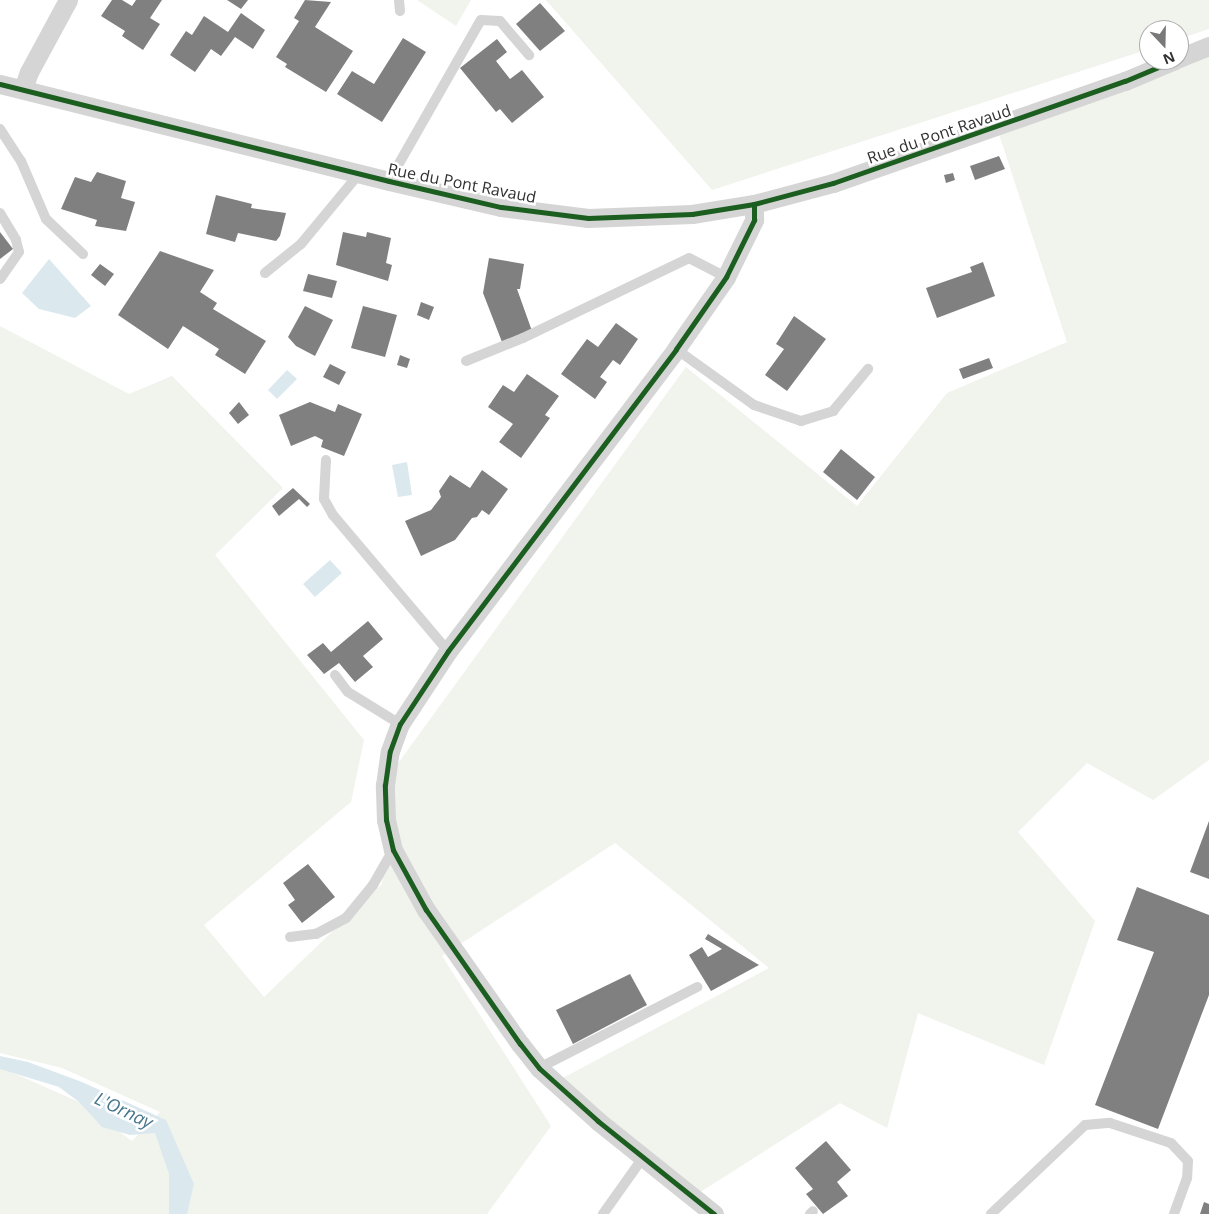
<!DOCTYPE html>
<html>
<head>
<meta charset="utf-8">
<style>
	body { margin:0 }
	#map { position:relative; width:1209px; height:1214px; overflow:hidden; background:#fff; font-family:"Open Sans",sans-serif }
	div>[style] { position:absolute }
	[style*='--x'] { left:calc(var(--x)*1px); top:calc(var(--y)*1px); width:calc(var(--w)*1px); rotate:calc(var(--a)*1deg) }
	.green>* { inset:0; background:#f1f3ed }
	.water>* { inset:0; background:#dbe9ef }
	.building>* { inset:0; background:#808080 }
	.lane>* { height:10px; margin:-5px; padding:0 5px; transform-origin:5px; border-radius:5px; background:#d5d5d5 }
	.street>* { height:19px; margin:-9.5px; padding:0 9.5px; transform-origin:9.5px; border-radius:9.5px; background:#d5d5d5 }
	.cycleway>* { height:5px; margin:-2.5px; padding:0 2.5px; transform-origin:2.5px; border-radius:2.5px; background:#1b5e20 }
	span { translate:-50% -50%; white-space:nowrap; text-align:center; line-height:1.15; -webkit-text-stroke:5px #fff; paint-order:stroke }
	.street-label { font-size:16px; color:#313131 }
	.water-label { font-size:18px; color:#46768d; font-style:italic }
	.north { position:absolute; left:1139px; top:20px; width:50px; height:50px; box-sizing:border-box; background:#fff; border:1px solid #adadad; border-radius:50%; rotate:159deg; font-size:14px; font-weight:700; line-height:20px; text-align:center; color:#313131 }
	.north::after { content:''; display:block; margin:auto; width:18px; height:22px; background:#797979; clip-path:polygon(50% 0,100% 100%,50% 72%,0 100%) }
</style>
</head>
<body>
<div id="map">
	<div class="green">
		<div style="clip-path:polygon(417px 0,471px 0,456px 26px)"></div>
		<div style="clip-path:polygon(546px 0,1209px 0,1209px 29px,1179px 39px,1179px 30px,1149px 30px,1149px 49px,712px 190px)"></div>
		<div style="clip-path:polygon(1209px 51px,1209px 760px,1153px 800px,1087px 763px,1018px 832px,1095px 921px,1044px 1065px,918px 1013px,887px 1128px,840px 1103px,694px 1196px,561px 1079px,769px 968px,615px 843px,442px 956px,551px 1126px,487px 1214px,0 1214px,0 1067px,79px 1102px,132px 1141px,160px 1112px,62px 1068px,0 1053px,0 326px,129px 394px,172px 376px,283px 488px,215px 555px,364px 740px,351px 802px,204px 925px,264px 997px,382px 884px,396px 766px,686px 367px,857px 506px,947px 393px,1067px 342px,998px 131px)"></div>
	</div>
	<div class="water">
		<div style="clip-path:polygon(49px 259px,91px 306px,75px 318px,39px 309px,22px 293px)"></div>
		<div style="clip-path:polygon(287px 370px,297px 379px,277px 399px,268px 390px)"></div>
		<div style="clip-path:polygon(407px 462px,412px 495px,398px 497px,392px 465px)"></div>
		<div style="clip-path:polygon(330px 560px,342px 573px,315px 597px,303px 584px)"></div>
		<div style="clip-path:polygon(0 1056px,28px 1062px,82px 1082px,166px 1120px,194px 1184px,187px 1214px,169px 1214px,169px 1174px,155px 1133px,130px 1135px,102px 1127px,79px 1102px,59px 1087px,0 1069px)"></div>
	</div>
	<div class="building">
		<div style="clip-path:polygon(112px 0,122px 0,132px 6px,136px 0,162px 0,150px 18px,160px 24px,143px 50px,122px 36px,125px 31px,101px 16px)"></div>
		<div style="clip-path:polygon(227px 0,248px 0,241px 9px)"></div>
		<div style="clip-path:polygon(305px 0,331px 2px,315px 27px,353px 51px,326px 92px,285px 67px,287px 64px,276px 57px,299px 21px,294px 18px)"></div>
		<div style="clip-path:polygon(540px 3px,565px 31px,540px 51px,516px 24px)"></div>
		<div style="clip-path:polygon(241px 13px,265px 30px,253px 49px,235px 37px,221px 56px,211px 49px,195px 72px,170px 55px,186px 31px,192px 35px,204px 16px,228px 32px)"></div>
		<div style="clip-path:polygon(403px 38px,426px 52px,382px 122px,337px 94px,352px 71px,374px 84px)"></div>
		<div style="clip-path:polygon(497px 39px,507px 52px,496px 61px,510px 79px,522px 70px,544px 97px,512px 123px,500px 109px,496px 112px,460px 68px)"></div>
		<div style="clip-path:polygon(999px 156px,1005px 169px,975px 180px,970px 166px)"></div>
		<div style="clip-path:polygon(97px 172px,126px 181px,121px 198px,135px 202px,126px 231px,95px 226px,97px 220px,61px 209px,75px 177px,91px 182px)"></div>
		<div style="clip-path:polygon(953px 173px,955px 180px,946px 183px,944px 175px)"></div>
		<div style="clip-path:polygon(216px 195px,252px 204px,251px 208px,286px 213px,280px 236px,276px 241px,238px 233px,235px 242px,206px 234px)"></div>
		<div style="clip-path:polygon(0 232px,13px 249px,0 259px)"></div>
		<div style="clip-path:polygon(343px 232px,366px 237px,367px 232px,391px 238px,386px 263px,392px 265px,388px 281px,336px 265px)"></div>
		<div style="clip-path:polygon(160px 251px,214px 270px,200px 292px,217px 303px,213px 309px,266px 341px,245px 374px,215px 355px,219px 349px,183px 326px,168px 349px,118px 315px)"></div>
		<div style="clip-path:polygon(489px 258px,524px 264px,520px 289px,517px 289px,532px 331px,502px 342px,483px 293px)"></div>
		<div style="clip-path:polygon(983px 262px,995px 296px,937px 318px,926px 288px,972px 272px,970px 267px)"></div>
		<div style="clip-path:polygon(100px 264px,114px 274px,105px 286px,91px 275px)"></div>
		<div style="clip-path:polygon(308px 274px,337px 281px,332px 298px,303px 291px)"></div>
		<div style="clip-path:polygon(421px 302px,434px 307px,429px 320px,417px 315px)"></div>
		<div style="clip-path:polygon(305px 306px,333px 320px,315px 356px,296px 346px,288px 337px)"></div>
		<div style="clip-path:polygon(363px 306px,397px 315px,385px 357px,351px 348px)"></div>
		<div style="clip-path:polygon(794px 316px,826px 339px,787px 391px,765px 375px,784px 349px,776px 344px)"></div>
		<div style="clip-path:polygon(616px 323px,638px 339px,620px 365px,613px 360px,600px 377px,607px 382px,595px 399px,561px 374px,587px 339px,598px 347px)"></div>
		<div style="clip-path:polygon(400px 355px,410px 359px,407px 368px,397px 365px)"></div>
		<div style="clip-path:polygon(989px 358px,993px 368px,963px 379px,959px 369px)"></div>
		<div style="clip-path:polygon(330px 364px,346px 372px,339px 385px,323px 377px)"></div>
		<div style="clip-path:polygon(527px 374px,559px 396px,545px 415px,550px 418px,521px 458px,499px 442px,513px 424px,488px 407px,503px 385px,514px 392px)"></div>
		<div style="clip-path:polygon(239px 402px,249px 415px,238px 424px,229px 413px)"></div>
		<div style="clip-path:polygon(310px 402px,335px 412px,338px 404px,362px 414px,344px 456px,321px 447px,323px 440px,315px 436px,291px 446px,279px 415px)"></div>
		<div style="clip-path:polygon(841px 449px,875px 477px,857px 500px,823px 472px)"></div>
		<div style="clip-path:polygon(482px 470px,508px 489px,489px 515px,482px 510px,477px 517px,472px 518px,455px 540px,421px 556px,405px 521px,431px 510px,441px 497px,439px 491px,450px 475px,470px 488px)"></div>
		<div style="clip-path:polygon(293px 488px,310px 504px,307px 507px,299px 499px,279px 516px,272px 506px)"></div>
		<div style="clip-path:polygon(368px 621px,383px 639px,363px 656px,373px 667px,355px 682px,339px 663px,324px 674px,307px 655px,323px 643px,331px 652px)"></div>
		<div style="clip-path:polygon(1209px 821px,1209px 879px,1190px 872px)"></div>
		<div style="clip-path:polygon(308px 864px,335px 897px,302px 923px,288px 905px,295px 900px,283px 883px)"></div>
		<div style="clip-path:polygon(1137px 887px,1209px 915px,1209px 995px,1158px 1129px,1095px 1105px,1154px 952px,1117px 940px)"></div>
		<div style="clip-path:polygon(708px 934px,734px 950px,759px 965px,711px 991px,689px 955px,702px 947px,708px 957px,722px 949px,705px 939px)"></div>
		<div style="clip-path:polygon(630px 974px,647px 1005px,573px 1044px,556px 1010px)"></div>
		<div style="clip-path:polygon(826px 1141px,851px 1170px,837px 1182px,848px 1196px,823px 1214px,806px 1194px,813px 1189px,795px 1168px)"></div>
		<div style="clip-path:polygon(1204px 1202px,1209px 1204px,1209px 1214px,1200px 1214px)"></div>
	</div>
	<div class="lane">
		<div style="--x:399;--y:0;--w:11;--a:85"></div>
		<div style="--x:0;--y:129;--w:38;--a:57"></div>
		<div style="--x:21;--y:161;--w:63;--a:66.7"></div>
		<div style="--x:46;--y:219;--w:51;--a:43.4"></div>
		<div style="--x:389;--y:181;--w:185;--a:-60.3"></div>
		<div style="--x:481;--y:20;--w:19;--a:3"></div>
		<div style="--x:500;--y:21;--w:45;--a:49.5"></div>
		<div style="--x:0;--y:213;--w:31;--a:59"></div>
		<div style="--x:16;--y:240;--w:12;--a:76"></div>
		<div style="--x:19;--y:252;--w:33;--a:125"></div>
		<div style="--x:265;--y:273;--w:46;--a:-38.9"></div>
		<div style="--x:301;--y:244;--w:91;--a:-50.4"></div>
		<div style="--x:676;--y:349;--w:96;--a:35.7"></div>
		<div style="--x:754;--y:405;--w:50;--a:18.8"></div>
		<div style="--x:801;--y:421;--w:34;--a:-17"></div>
		<div style="--x:833;--y:411;--w:55;--a:-50.2"></div>
		<div style="--x:466;--y:361;--w:61;--a:-22"></div>
		<div style="--x:523;--y:338;--w:184;--a:-25.7"></div>
		<div style="--x:689;--y:258;--w:42;--a:27.2"></div>
		<div style="--x:326;--y:460;--w:39;--a:93"></div>
		<div style="--x:324;--y:499;--w:18;--a:61"></div>
		<div style="--x:333;--y:515;--w:178;--a:49.8"></div>
		<div style="--x:335;--y:675;--w:21;--a:53"></div>
		<div style="--x:348;--y:692;--w:61;--a:31.6"></div>
		<div style="--x:290;--y:937;--w:26;--a:-7"></div>
		<div style="--x:316;--y:934;--w:34;--a:-28"></div>
		<div style="--x:346;--y:918;--w:43;--a:-50.7"></div>
		<div style="--x:373;--y:885;--w:40;--a:-60.3"></div>
		<div style="--x:539;--y:1068;--w:178;--a:-27.1"></div>
		<div style="--x:603;--y:1214;--w:67;--a:-54.7"></div>
		<div style="--x:810;--y:1214;--w:4;--a:-45"></div>
		<div style="--x:991;--y:1214;--w:129;--a:-43.4"></div>
		<div style="--x:1085;--y:1125;--w:25;--a:-5"></div>
		<div style="--x:1110;--y:1123;--w:64;--a:18.2"></div>
		<div style="--x:1171;--y:1143;--w:25;--a:47"></div>
		<div style="--x:1188;--y:1161;--w:17;--a:93"></div>
		<div style="--x:1187;--y:1178;--w:38;--a:110"></div>
	</div>
	<div class="street">
		<div style="--x:1179;--y:58;--w:32;--a:-22"></div>
		<div style="--x:0;--y:84;--w:401;--a:14"></div>
		<div style="--x:389;--y:181;--w:115;--a:13.1"></div>
		<div style="--x:501;--y:207;--w:88;--a:7.2"></div>
		<div style="--x:588;--y:218;--w:104;--a:-2.2"></div>
		<div style="--x:692;--y:214;--w:63;--a:-9.2"></div>
		<div style="--x:754;--y:204;--w:82;--a:-14.9"></div>
		<div style="--x:833;--y:183;--w:309;--a:-19.3"></div>
		<div style="--x:1125;--y:81;--w:54;--a:-22.8"></div>
		<div style="--x:23;--y:89;--w:18;--a:-71"></div>
		<div style="--x:29;--y:72;--w:82;--a:-61.6"></div>
		<div style="--x:714;--y:1214;--w:149;--a:-141.3"></div>
		<div style="--x:598;--y:1121;--w:79;--a:-138.1"></div>
		<div style="--x:539;--y:1068;--w:31;--a:-128"></div>
		<div style="--x:520;--y:1044;--w:164;--a:-125"></div>
		<div style="--x:426;--y:910;--w:68;--a:-118.8"></div>
		<div style="--x:393;--y:850;--w:31;--a:-103"></div>
		<div style="--x:386;--y:820;--w:35;--a:-92"></div>
		<div style="--x:385;--y:785;--w:34;--a:-82"></div>
		<div style="--x:390;--y:751;--w:29;--a:-70"></div>
		<div style="--x:400;--y:724;--w:87;--a:-56.7"></div>
		<div style="--x:448;--y:651;--w:378;--a:-52.9"></div>
		<div style="--x:676;--y:349;--w:88;--a:-55.2"></div>
		<div style="--x:726;--y:277;--w:64;--a:-63.8"></div>
		<div style="--x:754;--y:220;--w:16;--a:-90"></div>
	</div>
	<div class="cycleway">
		<div style="--x:0;--y:84;--w:401;--a:14"></div>
		<div style="--x:389;--y:181;--w:115;--a:13.1"></div>
		<div style="--x:501;--y:207;--w:88;--a:7.2"></div>
		<div style="--x:588;--y:218;--w:104;--a:-2.2"></div>
		<div style="--x:692;--y:214;--w:63;--a:-9.2"></div>
		<div style="--x:754;--y:204;--w:82;--a:-14.9"></div>
		<div style="--x:833;--y:183;--w:309;--a:-19.3"></div>
		<div style="--x:1125;--y:81;--w:54;--a:-22.8"></div>
		<div style="--x:714;--y:1214;--w:149;--a:-141.3"></div>
		<div style="--x:598;--y:1121;--w:79;--a:-138.1"></div>
		<div style="--x:539;--y:1068;--w:31;--a:-128"></div>
		<div style="--x:520;--y:1044;--w:164;--a:-125"></div>
		<div style="--x:426;--y:910;--w:68;--a:-118.8"></div>
		<div style="--x:393;--y:850;--w:31;--a:-103"></div>
		<div style="--x:386;--y:820;--w:35;--a:-92"></div>
		<div style="--x:385;--y:785;--w:34;--a:-82"></div>
		<div style="--x:390;--y:751;--w:29;--a:-70"></div>
		<div style="--x:400;--y:724;--w:87;--a:-56.7"></div>
		<div style="--x:448;--y:651;--w:378;--a:-52.9"></div>
		<div style="--x:676;--y:349;--w:88;--a:-55.2"></div>
		<div style="--x:726;--y:277;--w:64;--a:-63.8"></div>
		<div style="--x:754;--y:220;--w:16;--a:-90"></div>
	</div>
	<div class="street-label">
		<span style="left:939px;top:134px;rotate:-19deg">Rue du Pont Ravaud</span>
		<span style="left:462px;top:183px;rotate:11deg">Rue du Pont Ravaud</span>
	</div>
	<div class="water-label">
		<span style="left:124px;top:1110px;rotate:25deg">L'Ornay</span>
	</div>
	<div class="north">N</div>
</div>
</body>
</html>
